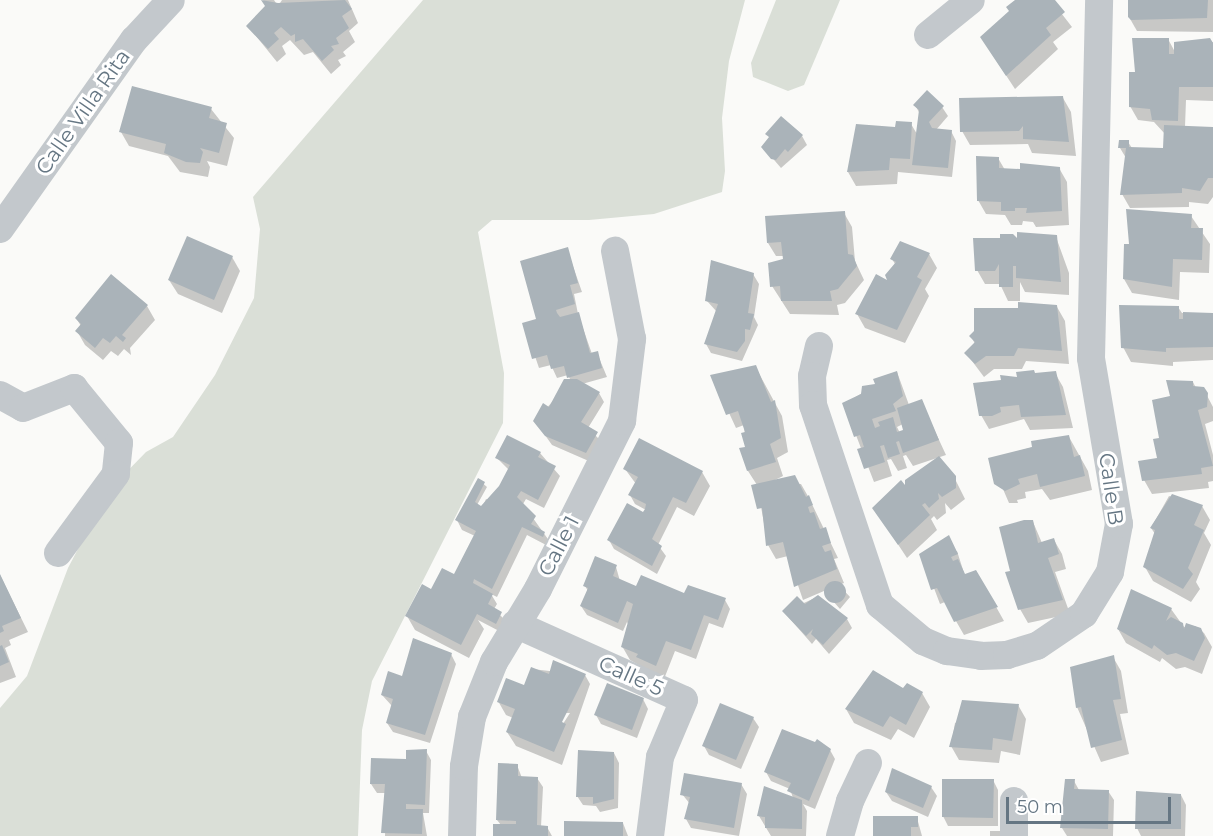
<!DOCTYPE html>
<html>
<head>
<meta charset="utf-8">
<style>
	body { margin:0 }
	#map { position:relative; width:1213px; height:836px; overflow:hidden; background:#fafaf8; font-family:Montserrat,sans-serif }
	div>[style] { position:absolute }
	[style*='--x'] { left:calc(var(--x)*1px); top:calc(var(--y)*1px); width:calc(var(--w)*1px); rotate:calc(var(--a)*1deg) }
	.green>* { inset:0; background:#dadfd7 }
	.shadow>* { inset:0; background:#0003 }
	.building>* { inset:0; background:#aab3b9 }
	.round { border-radius:50% }
	.minor>* { height:28px; margin:-14px; padding:0 14px; transform-origin:14px; border-radius:14px; background:#c3c8cc }
	span { translate:-50% -50%; white-space:nowrap; text-align:center; line-height:1.15; -webkit-text-stroke:6px #fff; paint-order:stroke }
	.street-label { font-size:21px; color:#657683 }
	.scale { position:absolute; left:1006px; top:797px; width:165px; height:27px; box-sizing:border-box; border:3px solid #657683; border-top:0; padding-left:8px; font-size:18px; line-height:21px; white-space:nowrap; color:#657683; -webkit-text-stroke:4px #fff; paint-order:stroke }
</style>
</head>
<body>
<div id="map">
	<div class="green">
		<div style="clip-path:polygon(423px 0,745px 0,729px 61px,722px 118px,725px 171px,722px 192px,654px 214px,589px 220px,492px 220px,478px 232px,504px 373px,503px 423px,372px 681px,362px 730px,358px 836px,0 836px,0 708px,27px 676px,68px 568px,109px 490px,146px 452px,173px 437px,215px 375px,254px 298px,260px 229px,253px 197px)"></div>
		<div style="clip-path:polygon(776px 0,840px 0,804px 85px,788px 91px,753px 77px,751px 63px)"></div>
	</div>
	<div class="shadow">
		<div style="clip-path:polygon(263px 0,274px 0,278px 6px,282px 0,348px 0,358px 23px,349px 31px,355px 42px,343px 52px,346px 56px,338px 60px,341px 65px,331px 74px,313px 52px,304px 55px,290px 40px,282px 46px,286px 54px,277px 62px,248px 26px,266px 7px)"></div>
		<div style="clip-path:polygon(1020px 0,1051px 0,1072px 27px,1053px 42px,1058px 49px,1015px 89px,990px 51px)"></div>
		<div style="clip-path:polygon(1129px 0,1213px 0,1213px 32px,1137px 31px,1129px 17px)"></div>
		<div style="clip-path:polygon(1168px 39px,1175px 52px,1175px 43px,1213px 42px,1213px 101px,1186px 100px,1185px 127px,1213px 128px,1213px 197px,1208px 204px,1189px 202px,1189px 207px,1130px 208px,1122px 194px,1126px 158px,1120px 148px,1128px 142px,1132px 148px,1164px 150px,1165px 134px,1154px 122px,1138px 120px,1130px 106px,1136px 73px)"></div>
		<div style="clip-path:polygon(1063px 98px,1071px 112px,1076px 156px,1032px 153px,1028px 144px,970px 145px,962px 131px)"></div>
		<div style="clip-path:polygon(915px 105px,942px 107px,948px 116px,936px 130px,951px 131px,956px 141px,952px 177px,898px 172px,897px 184px,856px 186px,848px 172px,897px 128px,911px 124px,917px 134px,920px 114px)"></div>
		<div style="clip-path:polygon(211px 109px,234px 138px,227px 166px,207px 161px,210px 167px,208px 177px,180px 172px,168px 156px,129px 146px,121px 132px)"></div>
		<div style="clip-path:polygon(802px 136px,807px 145px,781px 168px,763px 147px)"></div>
		<div style="clip-path:polygon(998px 158px,1005px 170px,1059px 168px,1067px 182px,1069px 225px,1036px 227px,1033px 222px,1023px 221px,1022px 225px,1011px 225px,1005px 215px,986px 214px,978px 200px)"></div>
		<div style="clip-path:polygon(844px 213px,852px 227px,855px 261px,864px 280px,845px 303px,837px 305px,839px 315px,790px 314px,772px 286px,784px 256px,776px 256px,768px 243px)"></div>
		<div style="clip-path:polygon(1191px 216px,1210px 244px,1209px 273px,1180px 272px,1179px 300px,1132px 293px,1124px 279px,1130px 246px)"></div>
		<div style="clip-path:polygon(1056px 237px,1069px 273px,1069px 295px,1025px 292px,1020px 282px,1020px 304px,1057px 307px,1065px 321px,1069px 364px,1026px 361px,1022px 369px,994px 369px,984px 377px,966px 353px,975px 344px,971px 336px,1020px 309px,1020px 301px,1008px 301px,1000px 284px,985px 284px,977px 270px,1018px 242px)"></div>
		<div style="clip-path:polygon(567px 249px,582px 292px,574px 294px,578px 314px,592px 354px,597px 353px,607px 377px,582px 384px,599px 393px,604px 402px,588px 428px,602px 442px,591px 462px,552px 445px,535px 421px,571px 381px,568px 375px,557px 378px,551px 365px,539px 368px,524px 324px,538px 320px)"></div>
		<div style="clip-path:polygon(929px 254px,937px 268px,925px 289px,929px 296px,905px 343px,865px 328px,857px 314px,890px 283px,887px 275px,895px 264px,892px 259px)"></div>
		<div style="clip-path:polygon(232px 257px,240px 271px,222px 313px,178px 294px,169px 280px)"></div>
		<div style="clip-path:polygon(753px 274px,759px 284px,754px 317px,758px 325px,742px 361px,711px 353px,706px 344px,717px 312px,707px 301px)"></div>
		<div style="clip-path:polygon(147px 306px,155px 320px,130px 348px,131px 355px,124px 349px,118px 356px,111px 351px,103px 360px,85px 345px,77px 331px,81px 326px,76px 318px)"></div>
		<div style="clip-path:polygon(1178px 307px,1182px 313px,1213px 314px,1213px 360px,1173px 362px,1173px 366px,1131px 362px,1123px 347px)"></div>
		<div style="clip-path:polygon(755px 366px,782px 416px,788px 452px,777px 458px,783px 476px,769px 483px,801px 484px,809px 498px,838px 558px,834px 559px,844px 583px,839px 585px,850px 597px,840px 609px,824px 591px,803px 600px,788px 556px,776px 559px,768px 545px,757px 485px,748px 471px,744px 425px,736px 428px,712px 376px)"></div>
		<div style="clip-path:polygon(evenodd,897px 372px,909px 405px,921px 401px,946px 455px,913px 466px,906px 455px,903px 456px,907px 468px,898px 471px,891px 459px,887px 460px,892px 476px,874px 482px,844px 404px,897px 372px,903px 424px,905px 431px,900px 433px,897px 427px,903px 424px)"></div>
		<div style="clip-path:polygon(1055px 373px,1063px 387px,1073px 428px,1030px 430px,1024px 419px,989px 429px,981px 415px,1002px 381px)"></div>
		<div style="clip-path:polygon(1193px 382px,1196px 388px,1203px 388px,1213px 407px,1213px 421px,1205px 424px,1213px 455px,1213px 481px,1208px 482px,1209px 488px,1152px 494px,1144px 480px,1159px 459px,1172px 397px)"></div>
		<div style="clip-path:polygon(1069px 437px,1088px 471px,1092px 490px,1050px 500px,1042px 489px,1025px 492px,1026px 498px,1017px 500px,1018px 503px,1009px 503px,990px 459px)"></div>
		<div style="clip-path:polygon(540px 453px,560px 476px,544px 508px,526px 499px,523px 504px,550px 542px,548px 546px,527px 535px,497px 597px,491px 594px,497px 604px,494px 609px,507px 622px,501px 632px,478px 620px,484px 629px,469px 658px,415px 630px,407px 616px,455px 576px,475px 536px,462px 530px,457px 520px,479px 480px,487px 487px,477px 505px,482px 508px,486px 499px,491px 501px,509px 470px,497px 458px)"></div>
		<div style="clip-path:polygon(625px 469px,702px 472px,710px 486px,694px 516px,677px 507px,658px 545px,666px 556px,657px 574px,614px 549px,609px 540px,646px 510px,635px 504px,630px 495px,636px 484px)"></div>
		<div style="clip-path:polygon(954px 477px,965px 499px,951px 510px,945px 503px,946px 513px,937px 520px,934px 516px,931px 519px,937px 530px,907px 558px,874px 508px,906px 489px)"></div>
		<div style="clip-path:polygon(1169px 496px,1202px 506px,1210px 520px,1204px 533px,1211px 545px,1196px 582px,1200px 589px,1191px 602px,1153px 581px,1145px 567px,1155px 534px,1151px 528px)"></div>
		<div style="clip-path:polygon(1033px 522px,1042px 543px,1054px 540px,1062px 554px,1066px 569px,1055px 572px,1070px 614px,1028px 623px,1020px 609px,1012px 572px)"></div>
		<div style="clip-path:polygon(957px 551px,965px 576px,976px 571px,1004px 621px,964px 635px,945px 602px,940px 604px,921px 554px)"></div>
		<div style="clip-path:polygon(616px 567px,620px 581px,637px 588px,725px 600px,730px 609px,723px 628px,709px 623px,696px 659px,675px 651px,664px 679px,630px 660px,622px 646px,630px 628px,627px 622px,623px 631px,587px 615px,581px 606px,588px 591px,585px 586px)"></div>
		<div style="clip-path:polygon(0 575px,28px 632px,9px 640px,11px 645px,5px 648px,16px 677px,0 683px)"></div>
		<div style="clip-path:polygon(817px 597px,847px 619px,852px 628px,829px 654px,816px 639px,812px 644px,784px 612px)"></div>
		<div style="clip-path:polygon(1171px 609px,1184px 627px,1195px 626px,1204px 633px,1212px 647px,1202px 674px,1185px 667px,1176px 669px,1162px 658px,1160px 662px,1126px 643px,1118px 629px)"></div>
		<div style="clip-path:polygon(451px 654px,456px 664px,430px 743px,393px 732px,387px 723px,392px 706px,382px 695px,403px 677px)"></div>
		<div style="clip-path:polygon(1113px 657px,1121px 671px,1128px 713px,1120px 714px,1129px 754px,1101px 762px,1077px 707px)"></div>
		<div style="clip-path:polygon(evenodd,532px 669px,585px 675px,590px 684px,562px 765px,516px 746px,507px 732px,513px 718px,506px 715px,498px 701px,525px 687px,532px 669px,566px 713px,570px 713px,559px 730px,557px 728px,566px 713px)"></div>
		<div style="clip-path:polygon(907px 685px,922px 693px,930px 707px,914px 738px,898px 729px,891px 740px,854px 723px,846px 709px,903px 690px)"></div>
		<div style="clip-path:polygon(643px 699px,648px 709px,637px 738px,601px 724px,596px 715px)"></div>
		<div style="clip-path:polygon(1018px 705px,1026px 719px,1020px 755px,1001px 751px,999px 763px,959px 760px,951px 746px,955px 723px)"></div>
		<div style="clip-path:polygon(753px 718px,759px 727px,741px 769px,709px 755px,704px 746px)"></div>
		<div style="clip-path:polygon(830px 750px,835px 759px,815px 809px,803px 804px,807px 811px,806px 836px,771px 836px,759px 816px,793px 798px,790px 789px,771px 781px,766px 772px)"></div>
		<div style="clip-path:polygon(426px 751px,431px 760px,429px 813px,423px 813px,427px 836px,385px 836px,386px 793px,377px 793px,371px 784px)"></div>
		<div style="clip-path:polygon(614px 753px,619px 763px,618px 808px,600px 812px,596px 806px,583px 805px,577px 796px)"></div>
		<div style="clip-path:polygon(517px 765px,522px 778px,537px 778px,543px 787px,541px 827px,547px 827px,552px 836px,494px 836px,501px 825px,497px 820px)"></div>
		<div style="clip-path:polygon(993px 780px,998px 790px,998px 826px,948px 826px,943px 816px)"></div>
		<div style="clip-path:polygon(1074px 781px,1079px 790px,1108px 791px,1114px 800px,1113px 836px,1067px 836px,1062px 828px)"></div>
		<div style="clip-path:polygon(741px 784px,747px 794px,739px 836px,691px 828px,686px 819px,690px 804px,682px 794px)"></div>
		<div style="clip-path:polygon(931px 787px,937px 796px,928px 817px,892px 801px,886px 792px)"></div>
		<div style="clip-path:polygon(1181px 795px,1186px 805px,1185px 836px,1141px 836px,1137px 828px)"></div>
		<div style="clip-path:polygon(917px 818px,922px 836px,874px 836px)"></div>
		<div style="clip-path:polygon(623px 823px,628px 836px,566px 836px)"></div>
		<div style="clip-path:polygon(990px 831px,1003px 831px,1006px 836px,990px 836px)"></div>
	</div>
	<div class="building">
		<div style="clip-path:polygon(261px 0,278px 3px,345px 0,352px 9px,342px 16px,349px 28px,336px 38px,339px 44px,331px 46px,334px 50px,322px 61px,303px 39px,295px 42px,295px 34px,291px 36px,281px 27px,274px 33px,279px 39px,268px 49px,246px 26px,265px 6px)"></div>
		<div style="clip-path:polygon(1015px 0,1055px 0,1065px 12px,1046px 28px,1051px 35px,1006px 76px,980px 37px,1009px 11px,1006px 7px)"></div>
		<div style="clip-path:polygon(1128px 0,1208px 0,1207px 18px,1131px 20px,1128px 17px)"></div>
		<div style="clip-path:polygon(1132px 38px,1169px 38px,1169px 54px,1174px 54px,1174px 42px,1210px 38px,1213px 43px,1213px 87px,1179px 87px,1178px 121px,1152px 120px,1150px 109px,1129px 107px,1129px 72px,1135px 72px)"></div>
		<div style="clip-path:polygon(132px 86px,212px 107px,209px 118px,227px 123px,219px 153px,200px 148px,203px 152px,200px 163px,186px 162px,164px 153px,166px 144px,119px 132px)"></div>
		<div style="clip-path:polygon(927px 90px,944px 106px,929px 122px,932px 128px,952px 130px,948px 168px,912px 165px,919px 110px,913px 105px)"></div>
		<div style="clip-path:polygon(1063px 96px,1069px 142px,1023px 139px,1023px 126px,1019px 131px,960px 132px,959px 98px)"></div>
		<div style="clip-path:polygon(781px 116px,803px 135px,788px 152px,785px 149px,776px 160px,771px 159px,761px 147px,769px 137px,765px 134px)"></div>
		<div style="clip-path:polygon(896px 121px,912px 122px,910px 159px,890px 158px,889px 170px,847px 172px,856px 124px,895px 127px)"></div>
		<div style="clip-path:polygon(1164px 125px,1213px 127px,1213px 178px,1208px 178px,1200px 191px,1182px 188px,1182px 193px,1120px 195px,1126px 148px,1118px 148px,1119px 140px,1129px 140px,1129px 147px,1163px 148px)"></div>
		<div style="clip-path:polygon(976px 156px,999px 157px,999px 168px,1020px 169px,1020px 163px,1060px 167px,1062px 211px,1026px 213px,1027px 208px,1015px 208px,1015px 211px,1001px 211px,1001px 202px,977px 201px)"></div>
		<div style="clip-path:polygon(1126px 209px,1192px 214px,1191px 228px,1203px 228px,1202px 260px,1173px 259px,1172px 287px,1123px 279px,1124px 244px,1129px 244px)"></div>
		<div style="clip-path:polygon(845px 211px,848px 254px,853px 255px,857px 266px,838px 289px,830px 291px,832px 301px,781px 301px,780px 286px,770px 287px,768px 263px,783px 259px,781px 242px,767px 243px,765px 216px)"></div>
		<div style="clip-path:polygon(1017px 232px,1057px 235px,1061px 282px,1016px 278px,1016px 266px,1013px 266px,1013px 287px,999px 287px,999px 264px,995px 271px,975px 271px,973px 238px,1000px 238px,1000px 234px,1013px 234px,1017px 238px)"></div>
		<div style="clip-path:polygon(187px 236px,233px 256px,214px 300px,168px 280px)"></div>
		<div style="clip-path:polygon(900px 241px,930px 253px,917px 277px,922px 280px,897px 330px,855px 314px,876px 274px,887px 280px,885px 275px,896px 262px,890px 259px)"></div>
		<div style="clip-path:polygon(568px 247px,578px 283px,570px 285px,575px 304px,556px 310px,557px 313px,560px 317px,579px 312px,590px 353px,598px 351px,602px 368px,567px 378px,564px 366px,551px 369px,547px 355px,532px 359px,522px 323px,536px 319px,520px 261px)"></div>
		<div style="clip-path:polygon(711px 260px,754px 273px,748px 313px,754px 314px,750px 330px,745px 329px,745px 341px,737px 352px,704px 344px,718px 304px,705px 301px)"></div>
		<div style="clip-path:polygon(111px 274px,148px 305px,122px 335px,126px 338px,123px 342px,116px 336px,110px 343px,103px 338px,95px 348px,75px 331px,81px 324px,75px 318px)"></div>
		<div style="clip-path:polygon(1018px 302px,1057px 305px,1062px 351px,1018px 348px,1014px 356px,986px 356px,975px 364px,964px 353px,975px 342px,969px 336px,974px 331px,974px 308px,1018px 308px)"></div>
		<div style="clip-path:polygon(1119px 305px,1179px 306px,1179px 319px,1183px 319px,1183px 312px,1213px 313px,1213px 347px,1166px 348px,1166px 352px,1121px 348px)"></div>
		<div style="clip-path:polygon(756px 365px,771px 402px,775px 400px,781px 438px,770px 444px,776px 462px,747px 471px,739px 448px,745px 447px,741px 433px,745px 432px,738px 411px,726px 415px,710px 375px)"></div>
		<div style="clip-path:polygon(1034px 370px,1035px 373px,1056px 371px,1066px 415px,1021px 417px,1019px 405px,1000px 407px,1001px 412px,992px 416px,979px 416px,973px 383px,1001px 380px,1000px 375px,1017px 377px,1016px 372px)"></div>
		<div style="clip-path:polygon(897px 371px,903px 396px,893px 404px,896px 411px,872px 419px,875px 428px,880px 426px,878px 422px,893px 417px,897px 432px,903px 430px,897px 408px,922px 399px,939px 440px,903px 453px,899px 441px,896px 442px,900px 454px,888px 458px,884px 445px,880px 446px,885px 462px,864px 469px,857px 449px,864px 447px,860px 435px,854px 437px,842px 403px,861px 394px,862px 386px,875px 384px,873px 379px)"></div>
		<div style="clip-path:polygon(564px 379px,577px 379px,600px 392px,581px 422px,598px 432px,586px 453px,545px 436px,533px 421px,543px 403px,549px 407px)"></div>
		<div style="clip-path:polygon(1166px 380px,1193px 381px,1193px 386px,1204px 387px,1208px 393px,1207px 407px,1198px 410px,1213px 466px,1201px 468px,1202px 474px,1142px 481px,1138px 461px,1157px 458px,1153px 439px,1159px 438px,1152px 400px,1170px 396px)"></div>
		<div style="clip-path:polygon(507px 435px,541px 452px,538px 457px,556px 466px,538px 500px,521px 491px,517px 497px,536px 516px,531px 524px,545px 532px,543px 537px,522px 527px,492px 589px,474px 579px,473px 583px,493px 594px,488px 604px,502px 612px,496px 624px,477px 614px,461px 645px,405px 616px,422px 584px,431px 589px,442px 568px,454px 574px,476px 531px,455px 520px,478px 478px,485px 482px,475px 502px,481px 506px,499px 486px,510px 465px,495px 458px)"></div>
		<div style="clip-path:polygon(1069px 435px,1074px 457px,1080px 455px,1085px 476px,1040px 487px,1037px 474px,1018px 479px,1020px 484px,1005px 491px,994px 484px,988px 458px,1032px 447px,1031px 441px)"></div>
		<div style="clip-path:polygon(639px 438px,703px 471px,686px 503px,673px 497px,652px 539px,662px 546px,652px 566px,607px 540px,627px 503px,643px 512px,645px 509px,646px 504px,628px 495px,638px 477px,623px 469px)"></div>
		<div style="clip-path:polygon(939px 456px,956px 476px,956px 488px,942px 497px,938px 493px,939px 499px,929px 508px,925px 503px,922px 505px,930px 515px,898px 545px,872px 508px,901px 480px,905px 485px,905px 480px)"></div>
		<div style="clip-path:polygon(795px 475px,806px 497px,809px 495px,813px 505px,808px 507px,810px 513px,814px 512px,820px 529px,826px 527px,831px 543px,822px 546px,825px 552px,831px 550px,837px 569px,794px 587px,783px 542px,766px 546px,762px 508px,757px 509px,751px 485px)"></div>
		<div style="clip-path:polygon(1172px 494px,1203px 505px,1194px 525px,1204px 530px,1188px 568px,1193px 574px,1183px 589px,1143px 567px,1155px 530px,1150px 528px)"></div>
		<div style="clip-path:polygon(1024px 520px,1033px 520px,1038px 543px,1054px 538px,1059px 554px,1048px 558px,1063px 600px,1018px 610px,1005px 572px,1010px 571px,999px 527px)"></div>
		<div style="clip-path:polygon(949px 535px,958px 554px,951px 557px,953px 561px,958px 559px,965px 574px,976px 570px,998px 607px,954px 622px,937px 588px,931px 590px,919px 554px)"></div>
		<div style="clip-path:polygon(595px 556px,617px 565px,613px 576px,636px 586px,641px 575px,684px 593px,688px 585px,726px 598px,718px 620px,704px 615px,691px 650px,666px 641px,656px 666px,636px 657px,638px 654px,621px 647px,633px 604px,627px 601px,618px 623px,580px 606px,588px 588px,583px 586px)"></div>
		<div style="clip-path:polygon(0 574px,21px 618px,2px 626px,4px 631px,0 633px)"></div>
		<div class="round" style="left:824px;top:581px;width:22px;height:22px"></div>
		<div style="clip-path:polygon(1131px 589px,1172px 608px,1166px 621px,1171px 617px,1183px 623px,1184px 629px,1186px 623px,1201px 628px,1205px 638px,1194px 661px,1176px 653px,1167px 655px,1154px 645px,1152px 649px,1117px 629px)"></div>
		<div style="clip-path:polygon(818px 595px,848px 618px,823px 645px,811px 634px,813px 629px,806px 636px,782px 611px,797px 596px,805px 604px)"></div>
		<div style="clip-path:polygon(413px 638px,452px 653px,425px 735px,386px 723px,393px 699px,381px 695px,388px 671px,402px 676px)"></div>
		<div style="clip-path:polygon(2px 645px,9px 662px,0 666px,0 646px)"></div>
		<div style="clip-path:polygon(1114px 655px,1121px 699px,1113px 700px,1122px 740px,1091px 748px,1081px 707px,1076px 708px,1070px 667px)"></div>
		<div style="clip-path:polygon(553px 660px,586px 674px,562px 722px,566px 724px,554px 752px,506px 732px,515px 709px,497px 702px,506px 678px,524px 685px,531px 667px,549px 674px)"></div>
		<div style="clip-path:polygon(873px 670px,903px 688px,907px 683px,923px 692px,906px 725px,890px 716px,883px 727px,845px 709px)"></div>
		<div style="clip-path:polygon(607px 683px,644px 698px,632px 730px,594px 715px)"></div>
		<div style="clip-path:polygon(962px 700px,1019px 704px,1012px 741px,993px 738px,992px 750px,949px 747px)"></div>
		<div style="clip-path:polygon(720px 703px,754px 717px,736px 760px,702px 746px)"></div>
		<div style="clip-path:polygon(782px 729px,815px 742px,817px 739px,831px 749px,809px 801px,787px 791px,791px 783px,764px 772px)"></div>
		<div style="clip-path:polygon(427px 749px,425px 805px,406px 804px,406px 809px,423px 809px,422px 834px,381px 833px,385px 784px,370px 784px,371px 758px,406px 759px,406px 750px)"></div>
		<div style="clip-path:polygon(578px 750px,614px 752px,614px 799px,593px 804px,593px 797px,576px 797px)"></div>
		<div style="clip-path:polygon(498px 763px,518px 764px,518px 776px,538px 777px,537px 825px,548px 826px,548px 836px,493px 836px,493px 824px,516px 824px,516px 821px,496px 820px)"></div>
		<div style="clip-path:polygon(892px 768px,932px 786px,923px 808px,885px 792px)"></div>
		<div style="clip-path:polygon(684px 773px,742px 783px,734px 828px,684px 819px,690px 797px,680px 795px)"></div>
		<div style="clip-path:polygon(942px 779px,994px 779px,993px 818px,942px 817px)"></div>
		<div style="clip-path:polygon(1065px 779px,1075px 779px,1074px 789px,1109px 790px,1108px 829px,1060px 828px)"></div>
		<div style="clip-path:polygon(764px 786px,802px 800px,802px 829px,765px 828px,765px 817px,757px 816px)"></div>
		<div style="clip-path:polygon(1136px 791px,1181px 794px,1181px 829px,1135px 829px)"></div>
		<div style="clip-path:polygon(873px 816px,918px 816px,918px 827px,911px 827px,911px 836px,873px 836px)"></div>
		<div style="clip-path:polygon(564px 821px,623px 822px,623px 836px,564px 836px)"></div>
	</div>
	<div class="minor">
		<div style="--x:928;--y:35;--w:55;--a:-39.1"></div>
		<div style="--x:0;--y:229;--w:232;--a:-54.7"></div>
		<div style="--x:134;--y:40;--w:54;--a:-47.2"></div>
		<div style="--x:819;--y:346;--w:31;--a:103"></div>
		<div style="--x:812;--y:376;--w:29;--a:88"></div>
		<div style="--x:813;--y:405;--w:211;--a:71.5"></div>
		<div style="--x:880;--y:605;--w:56;--a:39.9"></div>
		<div style="--x:923;--y:641;--w:26;--a:23"></div>
		<div style="--x:947;--y:651;--w:34;--a:8"></div>
		<div style="--x:981;--y:656;--w:26;--a:-2"></div>
		<div style="--x:1007;--y:655;--w:31;--a:-17"></div>
		<div style="--x:1037;--y:646;--w:57;--a:-34.2"></div>
		<div style="--x:1084;--y:614;--w:49;--a:-58.2"></div>
		<div style="--x:1110;--y:572;--w:49;--a:-79.4"></div>
		<div style="--x:1119;--y:524;--w:168;--a:-99.6"></div>
		<div style="--x:1091;--y:358;--w:358;--a:-88.7"></div>
		<div style="--x:0;--y:395;--w:26;--a:29"></div>
		<div style="--x:23;--y:408;--w:55;--a:-21.4"></div>
		<div style="--x:74;--y:388;--w:71;--a:50.7"></div>
		<div style="--x:119;--y:443;--w:31;--a:96"></div>
		<div style="--x:116;--y:474;--w:98;--a:126.3"></div>
		<div style="--x:515;--y:624;--w:185;--a:24.2"></div>
		<div style="--x:684;--y:700;--w:62;--a:112.8"></div>
		<div style="--x:660;--y:757;--w:80;--a:97.2"></div>
		<div style="--x:462;--y:836;--w:70;--a:-88.4"></div>
		<div style="--x:464;--y:766;--w:50;--a:-80.7"></div>
		<div style="--x:472;--y:717;--w:59;--a:-68.2"></div>
		<div style="--x:494;--y:662;--w:85;--a:-58.9"></div>
		<div style="--x:538;--y:589;--w:188;--a:-63.4"></div>
		<div style="--x:622;--y:421;--w:83;--a:-83"></div>
		<div style="--x:632;--y:339;--w:90;--a:-100.9"></div>
		<div style="--x:840;--y:836;--w:36;--a:-74"></div>
		<div style="--x:850;--y:801;--w:42;--a:-64.7"></div>
		<div style="--x:1014;--y:836;--w:35;--a:-90"></div>
	</div>
	<div class="street-label">
		<span style="left:83px;top:112px;rotate:-55deg">Calle Villa Rita</span>
		<span style="left:1111px;top:489px;rotate:82deg">Calle B</span>
		<span style="left:559px;top:546px;rotate:-63deg">Calle 1</span>
		<span style="left:631px;top:676px;rotate:24deg">Calle 5</span>
	</div>
	<div class="scale">50 m</div>
</div>
</body>
</html>
